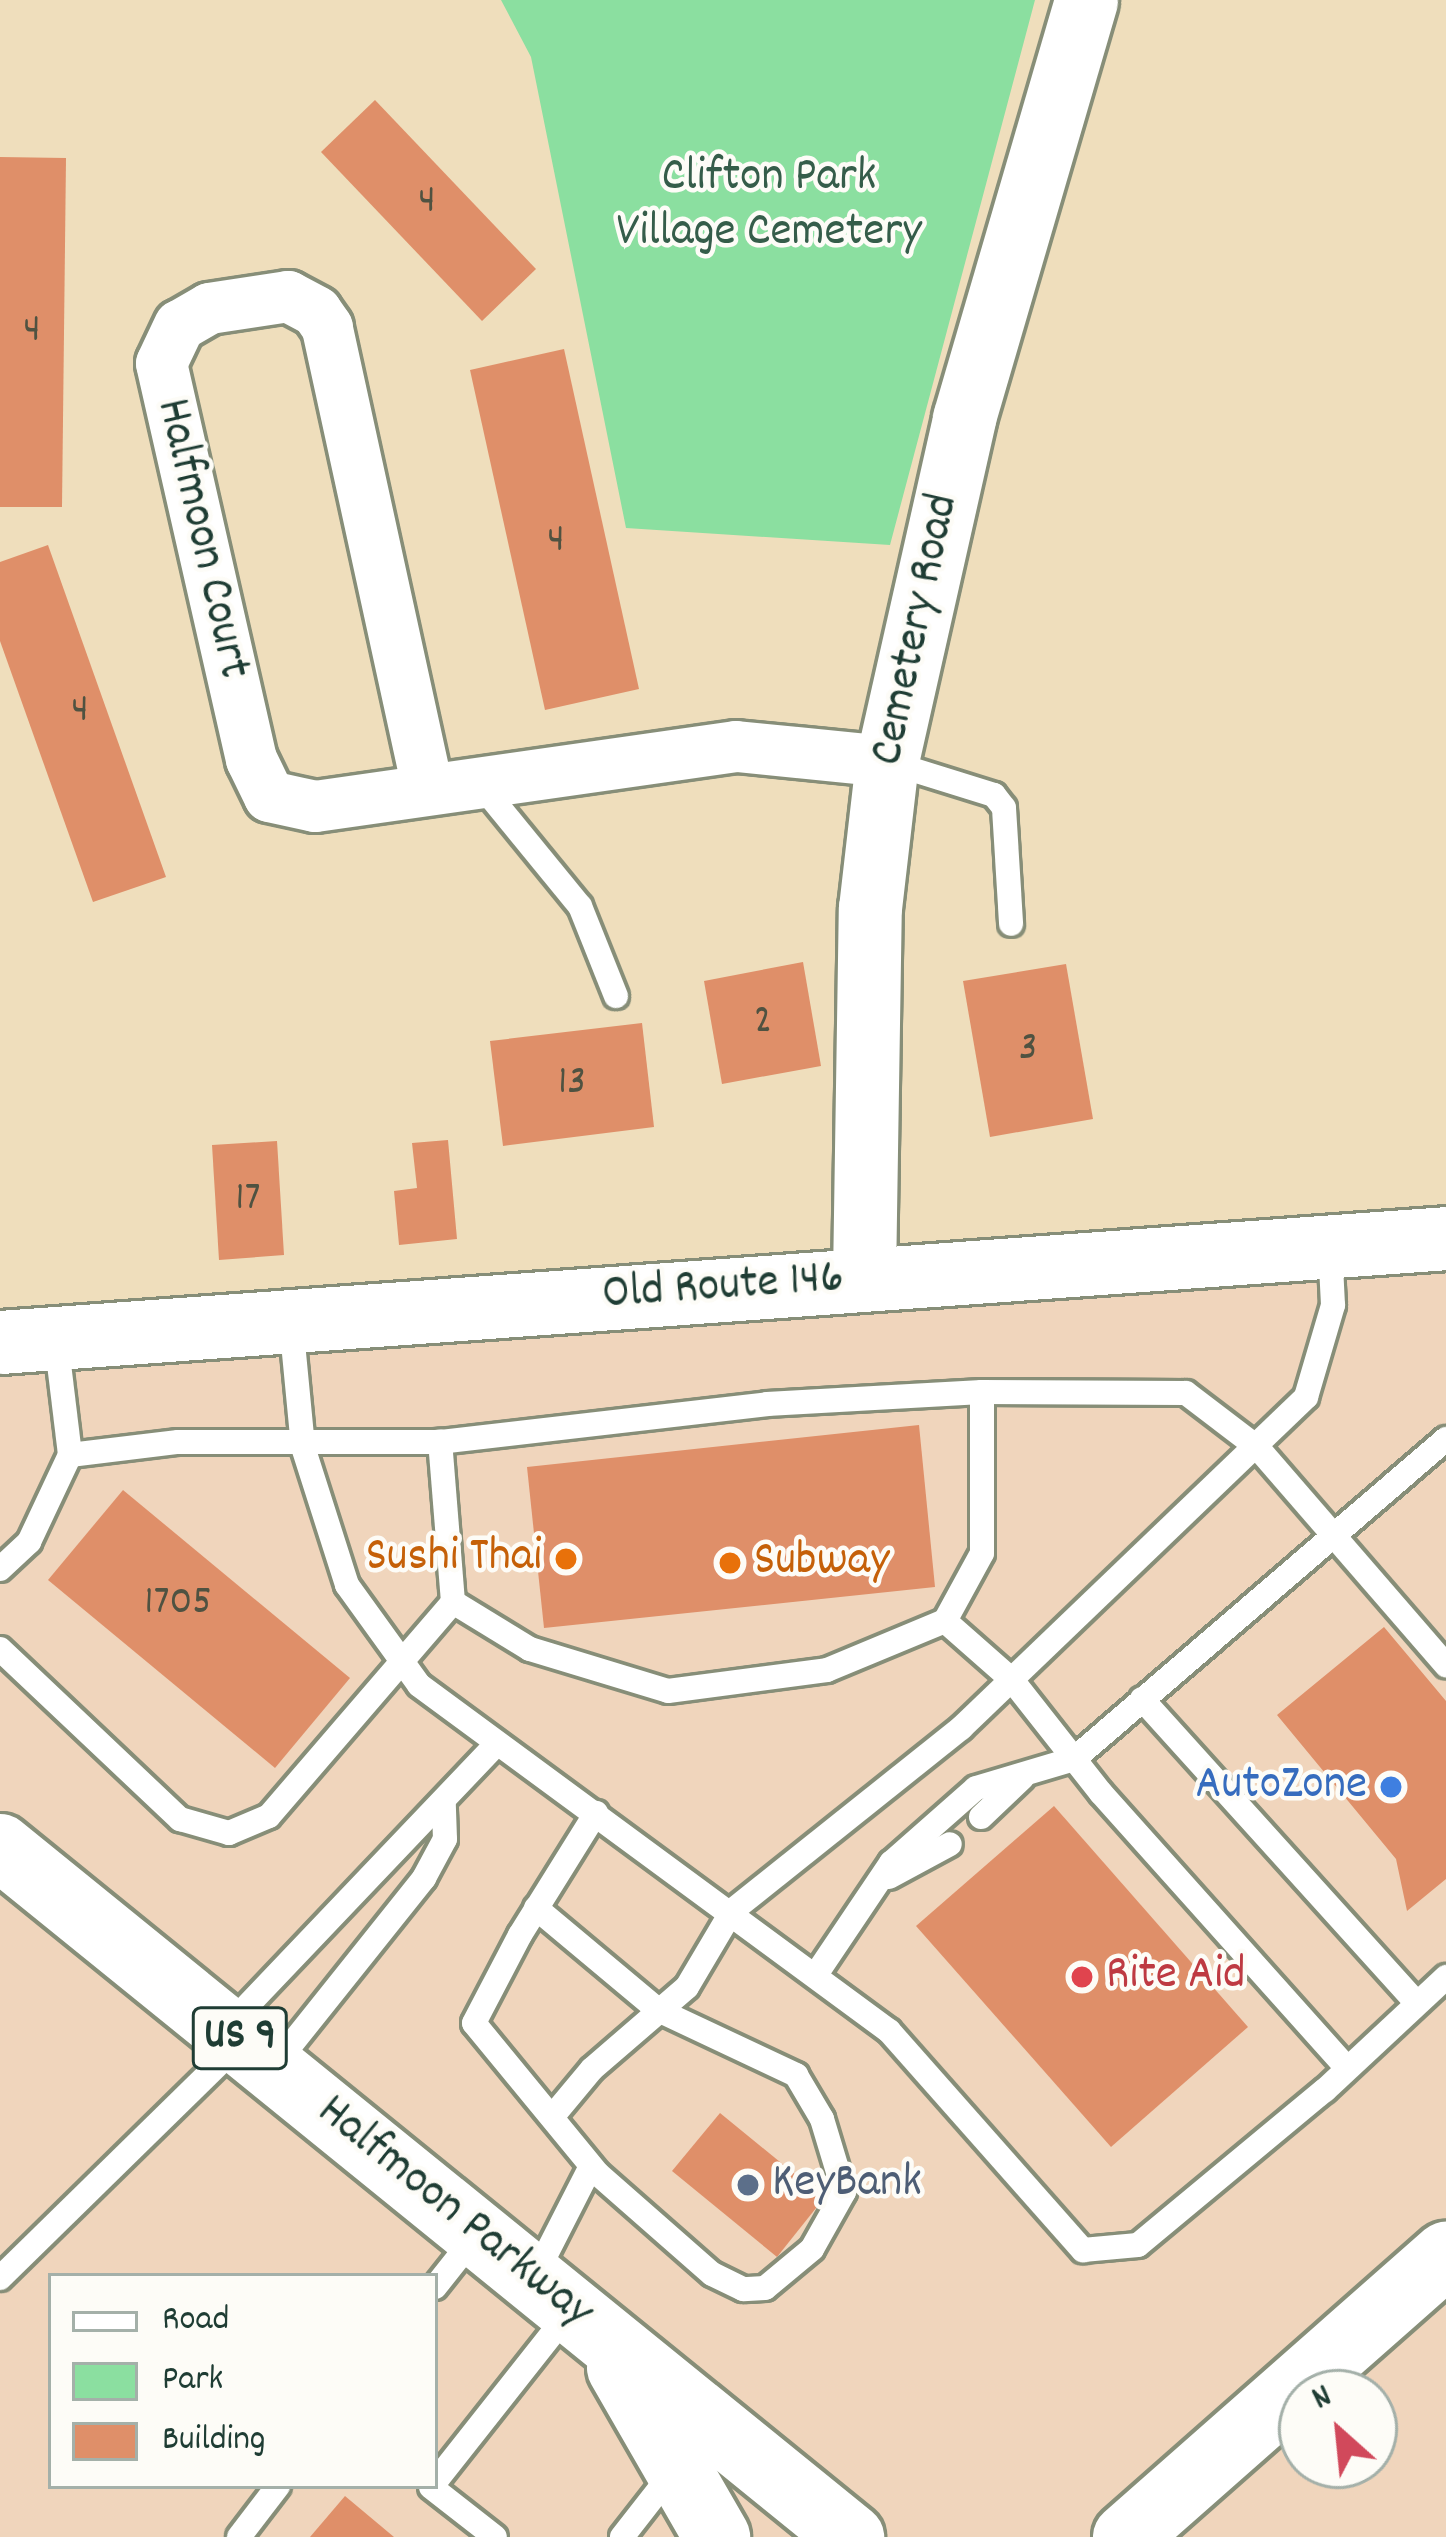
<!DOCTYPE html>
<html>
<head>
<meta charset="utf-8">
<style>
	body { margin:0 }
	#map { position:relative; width:1446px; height:2537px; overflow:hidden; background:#efdebc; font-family:Dekko,sans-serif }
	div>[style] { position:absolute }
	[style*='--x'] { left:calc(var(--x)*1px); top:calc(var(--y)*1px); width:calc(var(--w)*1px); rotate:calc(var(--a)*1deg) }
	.built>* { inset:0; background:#f0d5bc }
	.green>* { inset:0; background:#8bdfa0 }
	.building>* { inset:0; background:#df8f69 }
	.roads { filter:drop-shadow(3px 0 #878e78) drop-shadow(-3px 0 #878e78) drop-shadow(0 3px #878e78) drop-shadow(0 -3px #878e78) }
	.service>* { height:24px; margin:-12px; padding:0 12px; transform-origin:12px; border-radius:12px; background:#fff }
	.minor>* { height:51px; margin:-25.5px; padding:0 25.5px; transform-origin:25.5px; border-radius:25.5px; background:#fff }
	.tertiary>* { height:63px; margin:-31.5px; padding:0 31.5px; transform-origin:31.5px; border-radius:31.5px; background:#fff }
	.primary>* { height:66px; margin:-33px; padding:0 33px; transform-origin:33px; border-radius:33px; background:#fff }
	.dots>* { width:33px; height:33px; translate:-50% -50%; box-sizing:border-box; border:6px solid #fdfcf7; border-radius:50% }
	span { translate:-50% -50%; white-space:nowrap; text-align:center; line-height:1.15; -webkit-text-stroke:9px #fdfcf7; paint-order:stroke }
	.number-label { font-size:42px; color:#4f5241 }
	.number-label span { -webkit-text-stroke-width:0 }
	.shield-label span { padding:3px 9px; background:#fdfcf7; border:3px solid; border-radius:9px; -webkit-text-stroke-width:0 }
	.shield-label { font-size:45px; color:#1f3d34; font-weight:700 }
	.park-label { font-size:48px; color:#355d4a }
	.street-label { font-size:48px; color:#1f3d34 }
	.food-label { font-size:48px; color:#c56008 }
	.right { translate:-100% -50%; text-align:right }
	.left { translate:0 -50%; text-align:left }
	.shop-label { font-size:48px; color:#366cbe }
	.health-label { font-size:48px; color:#be3a42 }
	.service-label { font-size:48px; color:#4e5e75 }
	.legend { position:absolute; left:48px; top:2273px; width:390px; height:216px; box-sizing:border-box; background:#fdfcf7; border:3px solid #a4b0a9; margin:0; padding:15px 21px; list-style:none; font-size:36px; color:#1f3d34 }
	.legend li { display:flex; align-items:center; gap:24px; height:60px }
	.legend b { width:60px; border:3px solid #a4b0a9 }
	.north { position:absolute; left:1278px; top:2369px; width:120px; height:120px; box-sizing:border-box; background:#fdfcf7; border:3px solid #a4b0a9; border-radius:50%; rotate:333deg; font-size:33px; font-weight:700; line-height:48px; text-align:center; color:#1f3d34 }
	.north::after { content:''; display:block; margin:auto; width:42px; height:54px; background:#d1495b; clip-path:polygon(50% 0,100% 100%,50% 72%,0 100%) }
</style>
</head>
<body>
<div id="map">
	<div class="built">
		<div style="clip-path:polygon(evenodd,1446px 1271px,1446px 2537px,0 2537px,0 1360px,863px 1294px,1446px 1271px,51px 2276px,435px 2276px,435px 2486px,51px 2486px,51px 2276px,1446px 1271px,1302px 2393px,1374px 2393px,1374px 2465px,1302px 2465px,1302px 2393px)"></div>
	</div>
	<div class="green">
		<div style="clip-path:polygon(501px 0,1035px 0,890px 545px,626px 528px,531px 57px)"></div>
	</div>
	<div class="building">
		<div style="clip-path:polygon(375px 100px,536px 269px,482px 321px,321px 152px)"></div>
		<div style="clip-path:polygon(0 157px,66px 158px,62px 507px,0 507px)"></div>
		<div style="clip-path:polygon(564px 349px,639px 689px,545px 710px,470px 370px)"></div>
		<div style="clip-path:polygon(48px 545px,166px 877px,93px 902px,0 641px,0 562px)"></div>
		<div style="clip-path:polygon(803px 962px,821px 1066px,722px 1084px,704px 981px)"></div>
		<div style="clip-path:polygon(1066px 964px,1093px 1119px,990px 1137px,963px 981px)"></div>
		<div style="clip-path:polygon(642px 1023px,654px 1127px,503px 1146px,490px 1041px)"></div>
		<div style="clip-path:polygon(448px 1140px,457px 1239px,399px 1245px,394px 1191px,417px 1188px,412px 1143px)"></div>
		<div style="clip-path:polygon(277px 1141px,284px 1255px,219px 1260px,212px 1145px)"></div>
		<div style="clip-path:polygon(919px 1425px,935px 1587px,544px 1628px,527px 1467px)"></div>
		<div style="clip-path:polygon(123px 1490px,350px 1678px,275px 1768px,48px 1580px)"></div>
		<div style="clip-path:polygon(1384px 1627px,1446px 1701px,1446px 1879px,1407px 1911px,1396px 1859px,1277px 1715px)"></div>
		<div style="clip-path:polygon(1054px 1806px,1248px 2027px,1111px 2147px,916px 1926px)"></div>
		<div style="clip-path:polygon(720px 2113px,824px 2198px,777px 2257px,672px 2171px)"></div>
		<div style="clip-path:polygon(345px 2496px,394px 2537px,310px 2537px)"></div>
	</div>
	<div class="roads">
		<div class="service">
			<div style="--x:888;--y:762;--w:111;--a:17.3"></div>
			<div style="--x:994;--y:795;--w:16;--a:52"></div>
			<div style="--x:1004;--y:808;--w:116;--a:86.5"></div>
			<div style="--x:480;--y:784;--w:158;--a:50.7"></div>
			<div style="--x:580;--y:906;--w:97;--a:68.2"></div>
			<div style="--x:291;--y:1322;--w:126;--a:84.5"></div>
			<div style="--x:303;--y:1447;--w:145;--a:72.3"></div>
			<div style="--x:347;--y:1585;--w:123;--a:54.2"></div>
			<div style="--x:419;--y:1685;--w:584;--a:36.36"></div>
			<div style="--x:889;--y:2031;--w:293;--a:48.5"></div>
			<div style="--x:1083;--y:2250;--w:55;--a:-5.2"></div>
			<div style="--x:1138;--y:2245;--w:243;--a:-39.7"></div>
			<div style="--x:1325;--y:2090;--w:166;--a:-43"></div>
			<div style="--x:56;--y:1339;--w:117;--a:83.1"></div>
			<div style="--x:0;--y:1569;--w:40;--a:-43"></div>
			<div style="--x:29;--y:1542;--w:96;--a:-64.8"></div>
			<div style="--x:70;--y:1455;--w:109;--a:-6.9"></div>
			<div style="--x:178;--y:1442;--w:262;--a:0"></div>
			<div style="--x:440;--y:1442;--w:329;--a:-6.6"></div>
			<div style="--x:767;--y:1404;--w:215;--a:-3.2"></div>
			<div style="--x:982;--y:1392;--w:204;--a:0.3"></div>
			<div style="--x:1186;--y:1393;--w:89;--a:37.3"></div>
			<div style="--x:1257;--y:1447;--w:289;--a:49.1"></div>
			<div style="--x:453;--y:1602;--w:90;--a:31.4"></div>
			<div style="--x:530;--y:1649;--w:144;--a:16.9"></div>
			<div style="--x:668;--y:1691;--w:160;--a:-7.5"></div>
			<div style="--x:827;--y:1670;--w:128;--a:-22.6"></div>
			<div style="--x:945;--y:1621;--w:77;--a:-61.4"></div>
			<div style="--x:982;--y:1553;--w:161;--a:-90"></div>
			<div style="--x:945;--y:1621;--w:89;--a:41.4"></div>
			<div style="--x:1012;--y:1680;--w:144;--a:51.8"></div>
			<div style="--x:1101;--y:1793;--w:369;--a:48.2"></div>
			<div style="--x:0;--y:1649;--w:248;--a:43.4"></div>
			<div style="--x:180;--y:1819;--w:51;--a:15.9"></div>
			<div style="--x:229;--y:1833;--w:43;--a:-23"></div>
			<div style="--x:269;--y:1816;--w:282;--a:-49.3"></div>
			<div style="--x:453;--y:1602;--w:161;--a:-94.6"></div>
			<div style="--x:1142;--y:1699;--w:410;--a:47.9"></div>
			<div style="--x:981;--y:1817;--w:57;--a:-43.6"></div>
			<div style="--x:889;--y:1877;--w:69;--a:-28.4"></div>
			<div style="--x:536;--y:1908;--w:159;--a:39.9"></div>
			<div style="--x:658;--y:2010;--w:153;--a:25.2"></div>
			<div style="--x:796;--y:2075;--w:51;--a:59.4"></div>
			<div style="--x:822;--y:2119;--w:76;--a:73.2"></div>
			<div style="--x:844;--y:2192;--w:65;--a:119.3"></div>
			<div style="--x:812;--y:2249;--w:61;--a:140.3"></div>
			<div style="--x:765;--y:2288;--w:22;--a:177"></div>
			<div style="--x:743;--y:2289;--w:34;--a:-154"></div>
			<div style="--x:712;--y:2274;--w:152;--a:-138.7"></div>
			<div style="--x:598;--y:2174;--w:195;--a:-129.4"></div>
			<div style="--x:474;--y:2023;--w:99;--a:-62.4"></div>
			<div style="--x:520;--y:1935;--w:144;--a:-58.1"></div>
			<div style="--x:817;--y:1973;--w:133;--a:-56.1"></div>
			<div style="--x:891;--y:1863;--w:113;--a:-41.4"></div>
			<div style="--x:976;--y:1788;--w:102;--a:-16.5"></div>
			<div style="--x:1074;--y:1759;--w:491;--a:-40.7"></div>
			<div style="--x:228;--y:2026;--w:390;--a:-46.4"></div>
			<div style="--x:274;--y:2066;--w:241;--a:-51.4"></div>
			<div style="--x:424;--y:1878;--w:44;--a:-61.7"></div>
			<div style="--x:445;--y:1839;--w:37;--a:-92"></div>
			<div style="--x:552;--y:2117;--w:62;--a:-50.2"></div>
			<div style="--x:592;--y:2069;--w:125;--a:-40.8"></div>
			<div style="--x:687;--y:1987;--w:88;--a:-59.4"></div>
			<div style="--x:732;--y:1911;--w:293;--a:-38.6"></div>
			<div style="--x:961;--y:1728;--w:478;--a:-43.8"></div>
			<div style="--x:1306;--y:1397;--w:96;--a:-73.6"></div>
			<div style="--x:1333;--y:1305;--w:59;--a:-92.9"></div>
			<div style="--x:535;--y:2276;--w:123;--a:-63"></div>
			<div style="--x:0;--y:2278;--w:333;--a:-44.4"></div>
			<div style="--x:435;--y:2287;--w:68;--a:-51.6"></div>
			<div style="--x:435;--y:2482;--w:219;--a:-51.7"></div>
			<div style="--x:431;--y:2487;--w:81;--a:38"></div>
			<div style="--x:239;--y:2537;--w:64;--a:-52.6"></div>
			<div style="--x:622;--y:2537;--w:81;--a:-52"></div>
		</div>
		<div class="minor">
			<div style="--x:427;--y:787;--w:471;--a:-102.3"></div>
			<div style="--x:327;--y:327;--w:19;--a:-125"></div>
			<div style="--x:316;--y:311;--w:32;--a:-152"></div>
			<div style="--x:288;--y:296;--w:80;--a:171.4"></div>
			<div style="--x:209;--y:308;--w:34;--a:150"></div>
			<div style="--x:179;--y:325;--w:42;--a:115.3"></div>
			<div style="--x:161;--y:363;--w:406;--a:77.2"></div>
			<div style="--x:251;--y:759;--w:41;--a:64.1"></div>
			<div style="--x:269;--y:796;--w:47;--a:12.3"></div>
			<div style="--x:315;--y:806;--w:425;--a:-8.1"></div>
			<div style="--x:736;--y:746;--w:152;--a:5.7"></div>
		</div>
		<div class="tertiary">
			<div style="--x:864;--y:1278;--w:370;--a:-89.1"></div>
			<div style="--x:870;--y:908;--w:148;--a:-83.4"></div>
			<div style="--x:887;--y:761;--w:352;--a:-77.3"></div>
			<div style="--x:964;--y:418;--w:435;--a:-73.7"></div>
			<div style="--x:0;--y:1342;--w:1450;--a:-4.11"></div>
		</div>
		<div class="primary">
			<div style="--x:0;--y:1847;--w:1096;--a:39.04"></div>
			<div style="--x:620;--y:2368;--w:195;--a:60.1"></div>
			<div style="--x:1126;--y:2537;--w:427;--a:-41.4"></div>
		</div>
	</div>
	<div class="dots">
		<div style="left:566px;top:1559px;background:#e8710a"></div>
		<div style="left:730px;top:1563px;background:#e8710a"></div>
		<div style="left:1391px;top:1787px;background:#3f7fe0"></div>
		<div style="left:1082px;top:1977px;background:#e0444e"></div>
		<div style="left:748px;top:2185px;background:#5c6f8a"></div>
	</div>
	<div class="number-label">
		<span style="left:427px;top:203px">4</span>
		<span style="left:32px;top:332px">4</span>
		<span style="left:556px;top:542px">4</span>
		<span style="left:80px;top:712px">4</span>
		<span style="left:763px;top:1023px">2</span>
		<span style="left:1028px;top:1050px">3</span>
		<span style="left:572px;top:1084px">13</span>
		<span style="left:248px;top:1200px">17</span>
		<span style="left:178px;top:1604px">1705</span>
	</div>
	<div class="shield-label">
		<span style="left:240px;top:2038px">US 9</span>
	</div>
	<div class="park-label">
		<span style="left:769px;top:206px">Clifton Park<br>Village Cemetery</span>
	</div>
	<div class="street-label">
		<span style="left:201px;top:539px;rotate:77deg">Halfmoon Court</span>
		<span style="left:917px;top:630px;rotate:-78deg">Cemetery Road</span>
		<span style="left:723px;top:1288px;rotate:-4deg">Old Route 146</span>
		<span style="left:454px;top:2213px;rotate:39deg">Halfmoon Parkway</span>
	</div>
	<div class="food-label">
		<span class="right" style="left:542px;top:1559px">Sushi Thai</span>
		<span class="left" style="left:754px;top:1563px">Subway</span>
	</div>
	<div class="shop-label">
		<span class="right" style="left:1367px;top:1787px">AutoZone</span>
	</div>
	<div class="health-label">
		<span class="left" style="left:1106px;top:1977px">Rite Aid</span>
	</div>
	<div class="service-label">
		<span class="left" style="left:772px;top:2185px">KeyBank</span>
	</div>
	<ul class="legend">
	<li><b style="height:15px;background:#fff"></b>Road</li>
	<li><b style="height:33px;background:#8bdfa0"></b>Park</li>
	<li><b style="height:33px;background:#df8f69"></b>Building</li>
	</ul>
	<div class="north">N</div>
</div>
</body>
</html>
